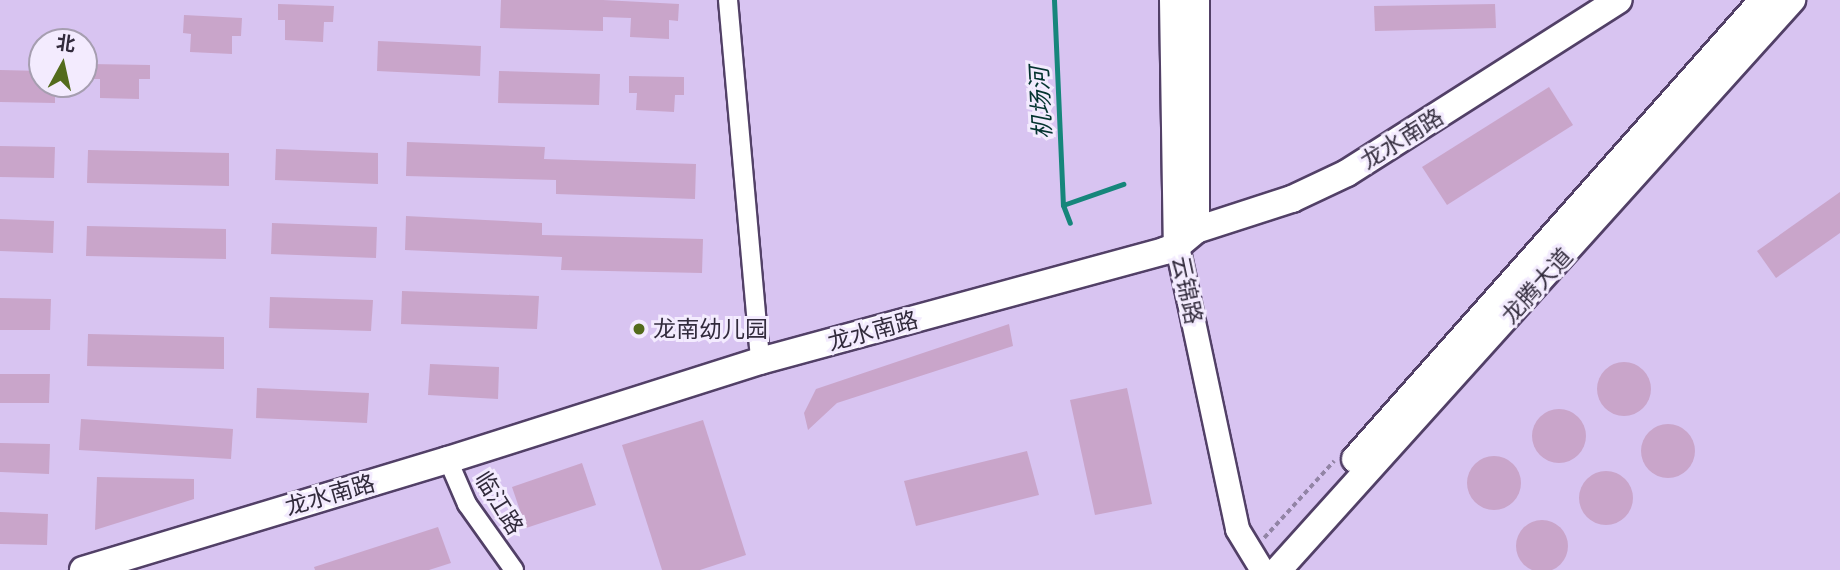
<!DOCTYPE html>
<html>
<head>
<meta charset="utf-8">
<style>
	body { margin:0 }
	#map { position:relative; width:1840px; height:570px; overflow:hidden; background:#d8c4f1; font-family:Montserrat,"Noto Sans SC",sans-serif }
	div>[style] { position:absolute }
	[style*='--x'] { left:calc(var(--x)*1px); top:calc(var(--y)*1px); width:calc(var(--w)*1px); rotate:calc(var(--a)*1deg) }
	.stream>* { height:5px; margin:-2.5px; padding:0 2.5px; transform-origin:2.5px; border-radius:2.5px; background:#16867b }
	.building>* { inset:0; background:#c9a5ca }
	.round { border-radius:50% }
	.path>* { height:3.5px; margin-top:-1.75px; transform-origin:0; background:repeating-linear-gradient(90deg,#9284a5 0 5px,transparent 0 8.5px) }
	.roads { filter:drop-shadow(2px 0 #524067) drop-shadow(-2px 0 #524067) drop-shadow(0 2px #524067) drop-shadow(0 -2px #524067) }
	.minor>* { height:18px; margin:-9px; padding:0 9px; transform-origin:9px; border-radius:9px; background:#fff }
	.tertiary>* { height:23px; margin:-11.5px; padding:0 11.5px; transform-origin:11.5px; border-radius:11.5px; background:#fff }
	.secondary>* { height:26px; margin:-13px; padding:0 13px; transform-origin:13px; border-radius:13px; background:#fff }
	.dots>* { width:19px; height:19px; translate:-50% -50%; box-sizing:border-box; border:4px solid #f3ebfe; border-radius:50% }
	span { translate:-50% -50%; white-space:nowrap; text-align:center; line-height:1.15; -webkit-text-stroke:6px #f3ebfe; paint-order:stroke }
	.street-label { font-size:23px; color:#322b3c }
	.poi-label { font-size:23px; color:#322b3c }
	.left { translate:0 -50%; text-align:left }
	.water-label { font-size:24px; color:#043430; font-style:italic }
	.north { position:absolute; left:28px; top:28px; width:70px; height:70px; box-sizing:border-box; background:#f3ebfe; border:2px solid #a69eb0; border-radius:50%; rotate:8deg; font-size:19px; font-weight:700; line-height:28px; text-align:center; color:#322b3c }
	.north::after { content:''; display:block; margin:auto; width:24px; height:32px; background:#536b1c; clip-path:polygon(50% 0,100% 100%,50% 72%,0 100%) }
</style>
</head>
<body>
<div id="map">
	<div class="stream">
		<div style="--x:1054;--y:0;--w:205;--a:87.5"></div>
		<div style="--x:1063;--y:205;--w:19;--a:69"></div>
		<div style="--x:1063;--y:205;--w:64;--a:-19.3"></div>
	</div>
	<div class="building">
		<div style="clip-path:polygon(501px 0,603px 0,679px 4px,678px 21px,669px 20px,669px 39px,630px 37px,631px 18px,603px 17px,603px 31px,500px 28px)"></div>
		<div style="clip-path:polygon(278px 4px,334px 6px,333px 22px,324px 22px,323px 42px,285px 40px,285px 20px,278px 20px)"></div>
		<div style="clip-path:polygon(1495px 4px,1496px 28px,1375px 31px,1374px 6px)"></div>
		<div style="clip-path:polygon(184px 15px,242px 18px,241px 36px,232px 36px,232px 54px,190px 52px,191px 34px,183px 33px)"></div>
		<div style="clip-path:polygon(378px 41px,481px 46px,480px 76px,377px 71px)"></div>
		<div style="clip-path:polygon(90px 64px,150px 65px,150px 79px,139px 79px,139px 99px,100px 98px,100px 79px,90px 79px)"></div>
		<div style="clip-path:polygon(0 70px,42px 71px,42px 84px,55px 84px,55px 103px,0 102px)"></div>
		<div style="clip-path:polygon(499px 71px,600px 74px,599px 105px,498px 103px)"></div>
		<div style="clip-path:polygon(629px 76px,684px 77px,684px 95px,675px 95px,674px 112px,636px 110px,637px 93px,629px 93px)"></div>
		<div style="clip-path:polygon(1549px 87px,1573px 125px,1447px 205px,1422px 167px)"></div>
		<div style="clip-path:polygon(407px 142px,545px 147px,544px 159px,696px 164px,695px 199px,556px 194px,556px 180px,406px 176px)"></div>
		<div style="clip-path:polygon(0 146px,55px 147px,54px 178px,0 177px)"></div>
		<div style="clip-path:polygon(276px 149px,378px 153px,378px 184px,275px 180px)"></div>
		<div style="clip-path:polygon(88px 150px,229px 153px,229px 186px,87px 183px)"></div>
		<div style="clip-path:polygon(1840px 192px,1840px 233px,1776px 278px,1757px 251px)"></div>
		<div style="clip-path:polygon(406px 216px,542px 223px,542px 235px,703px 239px,702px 273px,561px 270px,562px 257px,405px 250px)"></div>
		<div style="clip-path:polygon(0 219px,54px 221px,53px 253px,0 251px)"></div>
		<div style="clip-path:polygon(272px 223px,377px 227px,376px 258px,271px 254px)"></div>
		<div style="clip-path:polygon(87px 226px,226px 229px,226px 259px,86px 256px)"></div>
		<div style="clip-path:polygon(402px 291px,539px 296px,537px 329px,401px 324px)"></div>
		<div style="clip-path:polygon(270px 297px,373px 300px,371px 331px,269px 328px)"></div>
		<div style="clip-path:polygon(0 298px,51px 299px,50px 330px,0 330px)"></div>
		<div style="clip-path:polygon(1009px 324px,1013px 346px,837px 403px,808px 430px,804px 413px,816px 389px)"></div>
		<div style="clip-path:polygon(88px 334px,224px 337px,224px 369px,87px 366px)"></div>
		<div class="round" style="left:1597px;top:362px;width:54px;height:54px"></div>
		<div style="clip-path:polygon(430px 364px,499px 367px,498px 399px,428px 395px)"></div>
		<div style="clip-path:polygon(0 374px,50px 374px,49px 403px,0 403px)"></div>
		<div style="clip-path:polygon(257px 388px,369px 393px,367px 423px,256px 418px)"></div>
		<div style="clip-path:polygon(1127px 388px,1152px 504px,1095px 515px,1070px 400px)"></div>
		<div class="round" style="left:1532px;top:409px;width:54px;height:54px"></div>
		<div style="clip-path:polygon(81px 419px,233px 429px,231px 459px,79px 450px)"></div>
		<div style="clip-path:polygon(703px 420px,746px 555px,700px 570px,662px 570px,622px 445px)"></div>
		<div class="round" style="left:1641px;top:424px;width:54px;height:54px"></div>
		<div style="clip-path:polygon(0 443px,50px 444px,49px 474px,0 472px)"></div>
		<div style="clip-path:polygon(1027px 451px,1039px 495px,916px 526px,904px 481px)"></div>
		<div class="round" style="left:1467px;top:456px;width:54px;height:54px"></div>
		<div style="clip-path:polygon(582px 463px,596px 505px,526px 528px,512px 487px)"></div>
		<div class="round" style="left:1579px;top:471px;width:54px;height:54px"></div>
		<div style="clip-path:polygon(97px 477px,194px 479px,194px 499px,95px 530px)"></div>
		<div style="clip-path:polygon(0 512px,48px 514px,47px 545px,0 544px)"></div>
		<div class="round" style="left:1516px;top:520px;width:52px;height:52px"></div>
		<div style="clip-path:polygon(438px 527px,451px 563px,429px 570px,315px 570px,314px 567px)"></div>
	</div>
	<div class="path">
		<div style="--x:1264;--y:538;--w:104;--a:-47.7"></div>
	</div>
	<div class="roads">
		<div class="minor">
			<div style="--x:728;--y:0;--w:362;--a:84.9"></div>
			<div style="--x:448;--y:460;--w:48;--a:66.6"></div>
			<div style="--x:467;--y:504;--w:81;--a:54.5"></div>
		</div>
		<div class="tertiary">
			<div style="--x:1177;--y:246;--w:289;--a:78"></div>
			<div style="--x:1237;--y:529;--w:48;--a:58.6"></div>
		</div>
		<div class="secondary">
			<div style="--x:1173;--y:0;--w:246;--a:89.1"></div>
			<div style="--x:1196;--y:0;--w:230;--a:90"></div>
			<div style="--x:1355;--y:459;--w:614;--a:-48.37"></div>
			<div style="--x:83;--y:570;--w:381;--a:-16.8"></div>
			<div style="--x:448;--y:460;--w:327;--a:-17.6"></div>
			<div style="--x:760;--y:361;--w:419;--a:-15.2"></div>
			<div style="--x:1164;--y:251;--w:14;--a:-21"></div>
			<div style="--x:1177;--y:246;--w:25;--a:-40"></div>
			<div style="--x:1196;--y:230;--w:101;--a:-17.9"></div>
			<div style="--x:1292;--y:199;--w:61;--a:-25.3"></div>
			<div style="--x:1347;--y:173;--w:322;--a:-32.5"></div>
			<div style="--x:1278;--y:570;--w:768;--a:-47.96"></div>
		</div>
	</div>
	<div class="dots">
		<div style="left:639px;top:329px;background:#536b1c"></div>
	</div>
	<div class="street-label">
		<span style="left:1402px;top:139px;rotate:-32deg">龙水南路</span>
		<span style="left:1537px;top:286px;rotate:-48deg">龙腾大道</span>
		<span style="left:1187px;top:290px;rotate:78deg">云锦路</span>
		<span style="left:873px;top:331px;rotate:-15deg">龙水南路</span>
		<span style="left:330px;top:495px;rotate:-16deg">龙水南路</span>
		<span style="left:499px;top:503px;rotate:58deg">临江路</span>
	</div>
	<div class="poi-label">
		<span class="left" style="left:653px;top:329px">龙南幼儿园</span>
	</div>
	<div class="water-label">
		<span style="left:1041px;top:103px;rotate:-93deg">机场河</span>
	</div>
	<div class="north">北</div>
</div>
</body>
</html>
